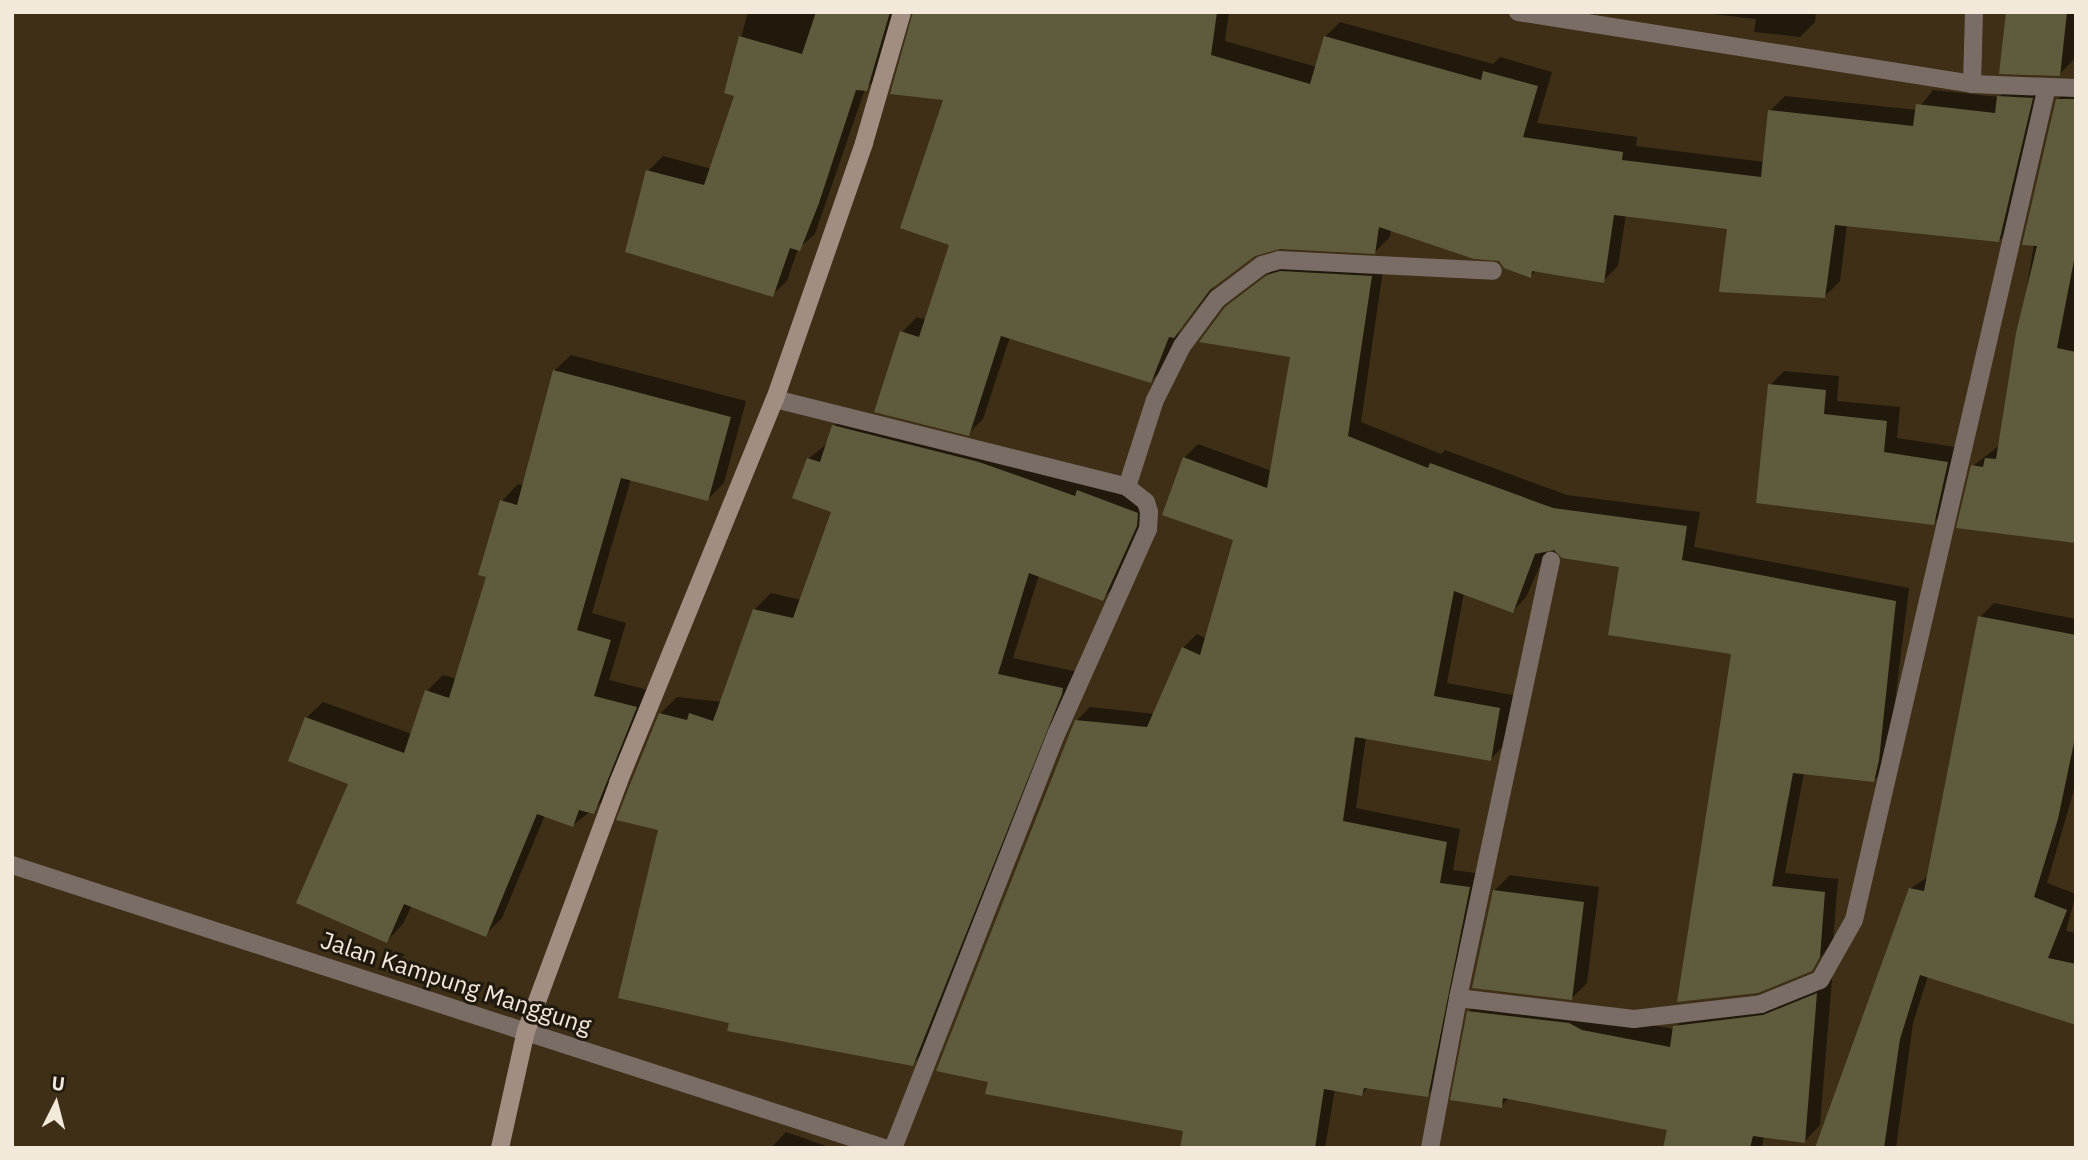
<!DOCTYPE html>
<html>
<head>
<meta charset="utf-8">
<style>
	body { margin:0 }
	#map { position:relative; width:2088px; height:1160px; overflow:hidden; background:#3f2f17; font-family:"IBM Plex Sans",sans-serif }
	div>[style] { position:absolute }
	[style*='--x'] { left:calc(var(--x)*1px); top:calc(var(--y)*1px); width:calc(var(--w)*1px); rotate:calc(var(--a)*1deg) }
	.shadow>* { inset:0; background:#0007 }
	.building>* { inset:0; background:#5f5c3e }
	.street>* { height:18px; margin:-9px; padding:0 9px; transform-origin:9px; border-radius:9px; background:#7a6d66 }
	.secondary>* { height:18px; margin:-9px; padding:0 9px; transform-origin:9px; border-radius:9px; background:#a28d82 }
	span { translate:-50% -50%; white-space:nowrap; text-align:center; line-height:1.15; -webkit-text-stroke:6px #20190e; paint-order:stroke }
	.street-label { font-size:24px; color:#f3e9da }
	.frame { position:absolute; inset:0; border:14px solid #f3e9da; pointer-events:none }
	.north { position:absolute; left:21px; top:1069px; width:70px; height:70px; -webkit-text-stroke:5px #20190e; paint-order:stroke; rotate:6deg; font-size:19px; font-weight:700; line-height:28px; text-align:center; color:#f3e9da }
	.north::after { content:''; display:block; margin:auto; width:24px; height:32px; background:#f3e9da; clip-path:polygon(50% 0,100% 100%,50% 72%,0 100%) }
</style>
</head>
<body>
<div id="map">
	<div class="shadow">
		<div style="clip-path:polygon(748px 12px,900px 12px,882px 74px,865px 89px,815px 234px,798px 249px,787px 281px,772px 295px,648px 171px,663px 156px,712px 169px,736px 95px,726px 92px)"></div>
		<div style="clip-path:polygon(914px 12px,1229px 12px,1225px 41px,1317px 67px,1325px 37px,1340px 22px,1493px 64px,1500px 57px,1552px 72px,1537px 123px,1637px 137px,1636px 146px,1764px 162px,1770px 111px,1785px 96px,1917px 110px,1933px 90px,1999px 97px,2014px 82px,2047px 83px,2014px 226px,1999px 241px,1847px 225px,1840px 281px,1825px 296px,1728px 227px,1626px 215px,1618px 266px,1603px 281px,1536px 270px,1531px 276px,1500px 259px,1391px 229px,1390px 237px,1375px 252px,1279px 247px,1254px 254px,1218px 282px,1180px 330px,1165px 366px,1151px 381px,1010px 337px,983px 419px,968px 434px,876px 411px,902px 332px,917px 317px,927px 320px,951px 244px,945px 99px)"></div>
		<div style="clip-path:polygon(1694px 12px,1816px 12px,1815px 22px,1800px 37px,1754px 32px,1756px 19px)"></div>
		<div style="clip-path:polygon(2008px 12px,2076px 12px,2075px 58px,2060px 74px)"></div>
		<div style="clip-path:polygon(2072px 85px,2076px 85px,2076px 541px,1973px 466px,2001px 444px,2058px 99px)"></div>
		<div style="clip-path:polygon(1283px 262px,1384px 263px,1361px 422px,1441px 454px,1445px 450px,1567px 495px,1700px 512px,1694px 547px,1909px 588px,1887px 767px,1874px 780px,1804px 773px,1785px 873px,1838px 879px,1833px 942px,1811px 969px,1758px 991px,1733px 653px,1621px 566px,1563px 557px,1548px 548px,1526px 597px,1513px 611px,1464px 593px,1447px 683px,1513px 695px,1504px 745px,1491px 759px,1366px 737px,1356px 808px,1460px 829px,1453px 870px,1482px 874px,1441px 1082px,1427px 1095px,1369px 1087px,1362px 1094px,1335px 1089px,1325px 1148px,1185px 1148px,1185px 1129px,1076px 721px,1090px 707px,1155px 714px,1183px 648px,1197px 634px,1207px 639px,1235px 539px,1164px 514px,1185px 457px,1198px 444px,1272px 471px,1292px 356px,1226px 308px)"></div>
		<div style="clip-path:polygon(571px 355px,746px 401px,724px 483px,708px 499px,631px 479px,592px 613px,626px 623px,609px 680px,652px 691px,610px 796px,573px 825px,545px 815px,502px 918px,485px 935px,412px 905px,403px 924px,387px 941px,351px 783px,306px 718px,323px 702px,412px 734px,427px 691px,443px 675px,457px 679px,488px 576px,502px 501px,518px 484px,524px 486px,554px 371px)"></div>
		<div style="clip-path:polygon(1784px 371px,1839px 376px,1837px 401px,1900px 407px,1897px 438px,1962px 448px,1948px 509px,1933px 523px,1770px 385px)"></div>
		<div style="clip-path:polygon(851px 409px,1095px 474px,1153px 496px,1153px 508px,1120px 582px,1103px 598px,1039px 575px,1013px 658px,1078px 672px,929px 1047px,912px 1064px,731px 1022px,660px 714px,677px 697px,722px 702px,754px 610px,771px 593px,801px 600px,833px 511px,808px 459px,828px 443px,834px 426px)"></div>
		<div style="clip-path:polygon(1994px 603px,2076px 619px,2076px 783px,2047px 883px,2076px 894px,2066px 931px,2076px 933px,2076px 1023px,1928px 976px,1913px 1023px,1896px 1148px,1841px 1148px,1910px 889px,1929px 876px,1980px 617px)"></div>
		<div style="clip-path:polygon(1510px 875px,1599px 887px,1587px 983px,1572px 998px,1494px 891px)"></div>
		<div style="clip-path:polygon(1832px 979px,1820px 1125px,1805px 1141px,1764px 1135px,1762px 1148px,1665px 1148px,1669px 1129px,1509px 1098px,1501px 1106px,1469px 1011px,1485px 996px,1674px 1029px,1691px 1011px,1780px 1000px)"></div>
		<div style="clip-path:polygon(786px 1132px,832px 1148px,771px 1148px)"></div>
	</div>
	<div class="building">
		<div style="clip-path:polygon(816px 12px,890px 12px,867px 91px,856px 90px,819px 203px,800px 251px,790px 248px,773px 297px,625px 252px,646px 170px,704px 185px,734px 96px,724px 93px,739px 36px,802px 54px)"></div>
		<div style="clip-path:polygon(913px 12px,1217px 12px,1211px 55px,1310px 84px,1324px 36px,1481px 80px,1483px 71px,1538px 86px,1523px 137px,1623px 152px,1622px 160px,1761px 177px,1768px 110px,1913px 126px,1916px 104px,1995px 113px,1997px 96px,2033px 98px,1999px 242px,1835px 225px,1825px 298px,1719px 292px,1727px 229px,1614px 215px,1604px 283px,1532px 271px,1531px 278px,1504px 268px,1499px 261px,1474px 259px,1379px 227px,1375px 254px,1280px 249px,1255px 256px,1210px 290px,1174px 338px,1169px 337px,1151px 383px,1001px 336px,969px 436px,874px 412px,900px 331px,919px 337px,949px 245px,900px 228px,943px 100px,890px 94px)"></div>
		<div style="clip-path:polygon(2006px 12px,2067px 12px,2060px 76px,1999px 74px)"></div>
		<div style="clip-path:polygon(2056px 99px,2076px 99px,2076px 250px,2057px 348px,2076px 352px,2076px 543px,1956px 528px,1971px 465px,1983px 467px,1985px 458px,1996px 459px,2016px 333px,2037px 246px,2022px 245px)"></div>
		<div style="clip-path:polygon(1280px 271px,1372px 276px,1348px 436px,1428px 468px,1430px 463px,1553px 508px,1687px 526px,1682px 560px,1896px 601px,1879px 760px,1874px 782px,1793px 773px,1772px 886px,1825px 892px,1820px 957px,1812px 971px,1758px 993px,1677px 1002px,1731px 654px,1608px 635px,1619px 567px,1562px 558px,1554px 550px,1535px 554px,1513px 613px,1454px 591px,1434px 696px,1500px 708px,1491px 761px,1355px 737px,1343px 821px,1447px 842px,1440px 883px,1470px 887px,1428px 1097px,1364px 1088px,1362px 1096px,1324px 1089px,1315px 1148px,1180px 1148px,1183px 1131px,985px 1094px,988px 1082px,936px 1071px,1075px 720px,1147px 727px,1182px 647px,1200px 655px,1233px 540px,1162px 515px,1183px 457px,1267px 488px,1290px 357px,1199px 342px,1225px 307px,1267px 275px)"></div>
		<div style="clip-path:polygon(553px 370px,731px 417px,708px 501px,621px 478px,577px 630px,611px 640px,594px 696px,637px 707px,594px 814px,579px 810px,573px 827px,537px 814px,486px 937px,404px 904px,387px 943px,296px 903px,348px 784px,288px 761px,305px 717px,404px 753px,425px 690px,449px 698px,486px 577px,478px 575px,500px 500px,517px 505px)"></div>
		<div style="clip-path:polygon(1768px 384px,1826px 390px,1824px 414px,1887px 421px,1884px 452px,1948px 462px,1934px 525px,1756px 503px)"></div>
		<div style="clip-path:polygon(832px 425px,979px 462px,1075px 496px,1077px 490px,1138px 513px,1137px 526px,1103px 601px,1029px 573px,998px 674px,1063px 688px,1062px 694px,913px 1066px,727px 1031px,729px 1023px,618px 998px,658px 830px,616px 820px,629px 787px,659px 713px,687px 720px,689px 713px,713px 721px,753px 609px,793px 618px,831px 512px,792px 498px,807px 458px,820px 462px)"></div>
		<div style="clip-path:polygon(1978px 616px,2076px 635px,2076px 733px,2058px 819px,2034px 897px,2067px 910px,2048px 958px,2076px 964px,2076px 1025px,1920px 975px,1900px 1039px,1884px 1148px,1815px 1148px,1909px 888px,1924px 891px)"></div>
		<div style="clip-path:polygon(1493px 890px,1584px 902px,1572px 1000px,1472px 988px)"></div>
		<div style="clip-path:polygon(1817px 993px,1805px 1143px,1753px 1136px,1750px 1148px,1663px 1148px,1667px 1130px,1503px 1098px,1502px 1108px,1450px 1100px,1467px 1011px,1569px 1023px,1582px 1030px,1670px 1047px,1673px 1026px,1763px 1015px)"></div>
	</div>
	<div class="street">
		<div style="--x:1518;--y:12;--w:460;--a:9"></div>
		<div style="--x:1972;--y:84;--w:104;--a:2.2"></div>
		<div style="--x:1972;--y:84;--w:72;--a:-88.4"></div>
		<div style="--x:775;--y:399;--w:363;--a:14"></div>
		<div style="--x:1127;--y:487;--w:24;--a:38"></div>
		<div style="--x:1146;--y:502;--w:10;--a:73"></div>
		<div style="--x:1149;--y:512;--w:17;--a:93"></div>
		<div style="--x:1148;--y:529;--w:222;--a:114.1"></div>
		<div style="--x:1057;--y:732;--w:447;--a:111.5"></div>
		<div style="--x:1127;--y:487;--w:91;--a:-72.2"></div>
		<div style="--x:1155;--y:400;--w:60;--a:-63.4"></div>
		<div style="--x:1182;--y:346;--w:59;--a:-53.3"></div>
		<div style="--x:1217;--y:299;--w:56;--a:-37.1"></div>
		<div style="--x:1262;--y:265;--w:18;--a:-16"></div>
		<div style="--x:1279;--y:260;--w:214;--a:2.9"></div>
		<div style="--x:12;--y:865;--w:917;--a:17.98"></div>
		<div style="--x:1458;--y:998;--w:447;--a:-78"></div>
		<div style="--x:1430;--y:1148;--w:153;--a:-79.4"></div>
		<div style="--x:1458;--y:998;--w:177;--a:6.8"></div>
		<div style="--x:1634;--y:1019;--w:128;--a:-6.7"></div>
		<div style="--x:1761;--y:1004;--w:64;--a:-22.1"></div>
		<div style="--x:1820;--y:980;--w:69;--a:-60.5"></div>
		<div style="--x:1854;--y:920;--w:855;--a:-76.96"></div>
	</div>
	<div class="secondary">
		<div style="--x:500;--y:1148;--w:120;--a:-77.5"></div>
		<div style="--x:526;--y:1031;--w:265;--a:-69.6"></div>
		<div style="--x:618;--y:783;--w:415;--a:-67.8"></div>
		<div style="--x:775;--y:399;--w:271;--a:-70.8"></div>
		<div style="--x:864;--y:143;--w:136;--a:-73.8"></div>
	</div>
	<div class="street-label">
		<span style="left:456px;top:983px;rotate:18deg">Jalan Kampung Manggung</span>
	</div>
	<div class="frame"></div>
	<div class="north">U</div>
</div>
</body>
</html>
